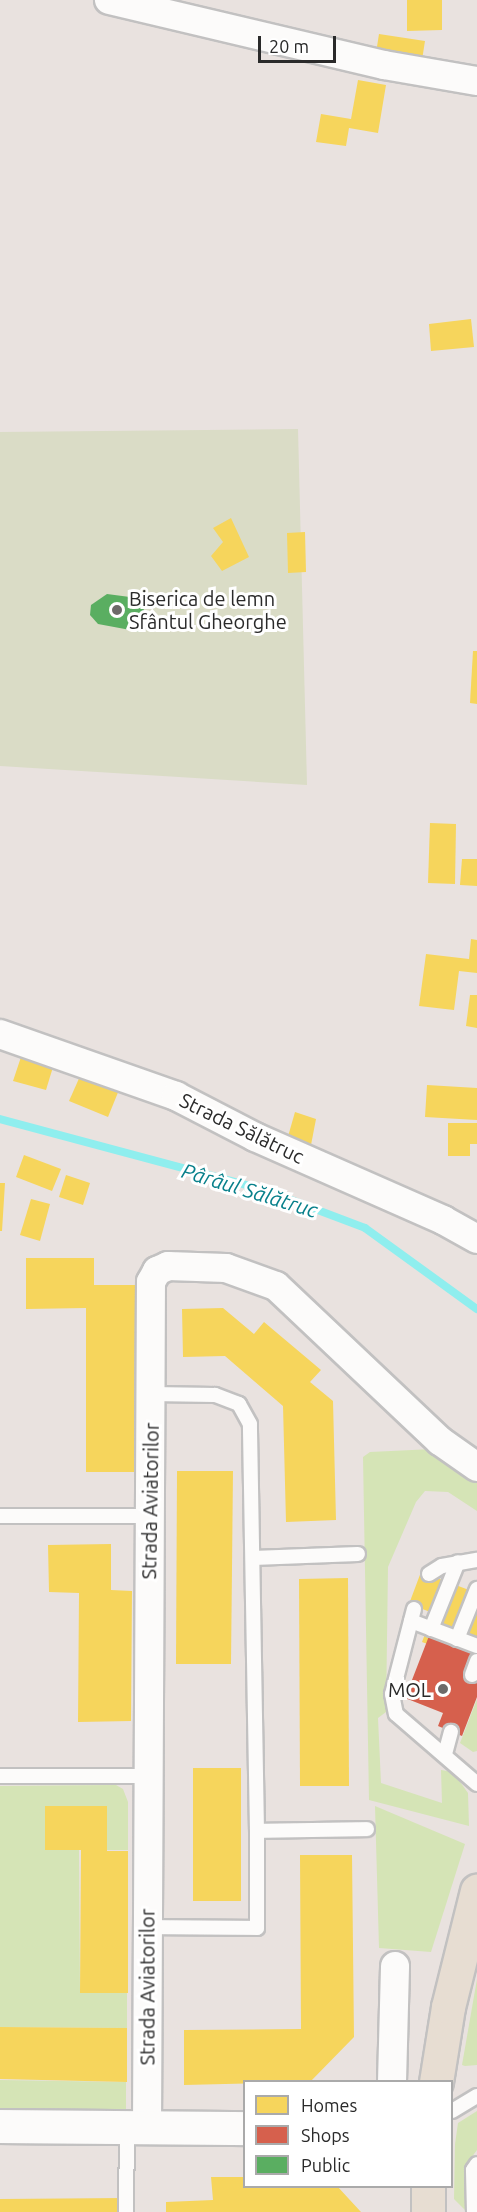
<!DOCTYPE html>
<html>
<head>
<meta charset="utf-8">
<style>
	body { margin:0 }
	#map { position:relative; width:477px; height:2212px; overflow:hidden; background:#e9e2df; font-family:Ubuntu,sans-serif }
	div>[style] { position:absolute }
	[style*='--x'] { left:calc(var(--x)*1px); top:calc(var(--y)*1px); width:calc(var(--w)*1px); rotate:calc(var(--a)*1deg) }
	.green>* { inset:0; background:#d5e4b6 }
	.cemetery>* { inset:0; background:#dadcc6 }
	.homes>* { inset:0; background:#f6d55c }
	.shops>* { inset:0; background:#d6604d }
	.public>* { inset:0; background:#5aae61 }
	.stream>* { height:8px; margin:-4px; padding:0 4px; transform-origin:4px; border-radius:4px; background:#8feeee }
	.roads { filter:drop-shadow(2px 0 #c2c1c1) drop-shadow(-2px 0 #c2c1c1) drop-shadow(0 2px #c2c1c1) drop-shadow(0 -2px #c2c1c1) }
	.service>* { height:14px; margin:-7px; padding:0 7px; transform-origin:7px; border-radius:7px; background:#fcfbfa }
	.minor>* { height:28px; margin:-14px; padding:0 14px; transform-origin:14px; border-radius:14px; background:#fcfbfa }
	.tertiary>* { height:33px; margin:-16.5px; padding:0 16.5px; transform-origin:16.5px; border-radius:16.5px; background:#fcfbfa }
	.primary>* { height:33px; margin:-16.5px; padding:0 16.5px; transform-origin:16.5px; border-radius:16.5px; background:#e7ddd2 }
	.dots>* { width:16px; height:16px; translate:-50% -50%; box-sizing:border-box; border:3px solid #fff; border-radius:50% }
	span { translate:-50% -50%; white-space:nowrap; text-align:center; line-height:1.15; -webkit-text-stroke:6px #fff; paint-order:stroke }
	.poi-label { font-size:20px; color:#2a2a2a }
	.left { translate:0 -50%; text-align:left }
	.right { translate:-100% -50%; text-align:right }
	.street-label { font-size:20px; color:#2a2a2a }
	.water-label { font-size:21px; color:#08808b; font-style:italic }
	.legend { position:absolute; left:243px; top:2080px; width:210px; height:108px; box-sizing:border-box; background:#fff; border:2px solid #aaa; margin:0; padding:8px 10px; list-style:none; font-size:18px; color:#2a2a2a }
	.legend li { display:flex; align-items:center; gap:12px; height:30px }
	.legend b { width:30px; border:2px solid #aaa }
	.scale { position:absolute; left:258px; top:36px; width:78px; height:27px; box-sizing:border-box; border:3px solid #2a2a2a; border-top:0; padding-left:8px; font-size:18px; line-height:21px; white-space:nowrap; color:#2a2a2a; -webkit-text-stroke:4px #fff; paint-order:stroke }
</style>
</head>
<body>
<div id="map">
	<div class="green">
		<div style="clip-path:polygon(433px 1449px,477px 1477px,477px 1511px,448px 1492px,425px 1491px,416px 1502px,388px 1567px,386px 1712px,378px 1718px,381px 1783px,442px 1803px,441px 1770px,453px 1772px,468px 1793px,469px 1826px,369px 1800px,363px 1457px,370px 1452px)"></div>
		<div style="clip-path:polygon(477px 1699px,477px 1751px,473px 1752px,460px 1743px)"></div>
		<div style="clip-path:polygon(116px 1785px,123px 1789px,128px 1802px,128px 1850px,107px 1850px,106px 1806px,45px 1806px,45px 1849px,79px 1850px,80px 1992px,127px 1993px,127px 2028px,0 2027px,0 1786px)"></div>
		<div style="clip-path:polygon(375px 1806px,465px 1844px,431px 1952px,379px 1948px)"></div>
		<div style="clip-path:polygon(477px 1979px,477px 2065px,465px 2066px,462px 2065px)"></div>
		<div style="clip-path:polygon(0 2080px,126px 2082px,126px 2113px,0 2114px)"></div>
		<div style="clip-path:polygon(477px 2111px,477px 2150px,468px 2162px,467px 2212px,454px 2199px,455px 2144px,458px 2123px)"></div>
	</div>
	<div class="cemetery">
		<div style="clip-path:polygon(298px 429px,307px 785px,0 766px,0 432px)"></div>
	</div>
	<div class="homes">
		<div style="clip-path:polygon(407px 0,442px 0,442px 30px,407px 31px)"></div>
		<div style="clip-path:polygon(379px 34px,425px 41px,422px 60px,376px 53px)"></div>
		<div style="clip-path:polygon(358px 80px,386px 85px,378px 133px,349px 128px,346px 146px,316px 142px,321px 114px,351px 119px)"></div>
		<div style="clip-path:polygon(471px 319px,474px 347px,431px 351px,429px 324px)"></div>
		<div style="clip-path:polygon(231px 518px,249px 557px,222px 571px,211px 556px,223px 542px,213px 528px)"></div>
		<div style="clip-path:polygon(305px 532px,306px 572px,288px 573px,287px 533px)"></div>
		<div style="clip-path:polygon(473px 651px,477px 651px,477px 704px,470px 703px)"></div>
		<div style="clip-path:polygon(430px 823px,456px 824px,455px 884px,428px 883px)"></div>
		<div style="clip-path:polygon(462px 859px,477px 859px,477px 886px,460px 885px)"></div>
		<div style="clip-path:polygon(471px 939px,477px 940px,477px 973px,459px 971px,454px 1010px,419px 1006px,426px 954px,469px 959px)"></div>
		<div style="clip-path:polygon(470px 995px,477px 995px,477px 1028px,466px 1026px)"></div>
		<div style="clip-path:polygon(22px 1054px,53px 1067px,46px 1090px,13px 1081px)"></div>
		<div style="clip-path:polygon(81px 1074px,119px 1090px,108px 1117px,69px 1101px)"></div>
		<div style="clip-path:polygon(427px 1085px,477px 1088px,477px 1120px,425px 1117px)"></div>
		<div style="clip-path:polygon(295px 1112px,316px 1119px,311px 1145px,287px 1140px)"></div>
		<div style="clip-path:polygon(448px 1123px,477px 1123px,477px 1144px,470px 1144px,470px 1156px,448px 1156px)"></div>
		<div style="clip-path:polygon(24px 1155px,61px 1169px,52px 1191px,16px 1177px)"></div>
		<div style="clip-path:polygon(66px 1175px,90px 1183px,83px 1205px,59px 1197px)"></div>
		<div style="clip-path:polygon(0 1183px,5px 1183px,2px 1231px,0 1231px)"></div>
		<div style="clip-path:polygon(31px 1199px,50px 1204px,40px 1241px,20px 1235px)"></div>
		<div style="clip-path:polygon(26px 1258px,94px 1258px,94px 1285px,135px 1285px,136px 1472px,86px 1472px,86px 1308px,26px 1309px)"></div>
		<div style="clip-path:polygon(223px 1308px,254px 1334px,264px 1322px,321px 1370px,310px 1382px,333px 1401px,336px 1520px,286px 1522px,283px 1406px,225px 1356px,183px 1357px,182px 1309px)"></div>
		<div style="clip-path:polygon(177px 1471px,233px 1471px,231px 1664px,176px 1664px)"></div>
		<div style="clip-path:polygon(111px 1544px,111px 1590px,132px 1591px,131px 1721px,78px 1722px,79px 1593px,49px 1592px,48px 1545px)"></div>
		<div style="clip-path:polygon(421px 1572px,477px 1593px,477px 1663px,422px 1642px,433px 1613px,409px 1604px)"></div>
		<div style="clip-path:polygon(348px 1578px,349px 1786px,300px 1786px,299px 1579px)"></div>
		<div style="clip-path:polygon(193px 1768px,241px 1768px,241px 1901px,193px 1901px)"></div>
		<div style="clip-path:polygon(45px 1806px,107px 1806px,107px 1851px,128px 1851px,128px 1993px,80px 1993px,81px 1850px,45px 1850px)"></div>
		<div style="clip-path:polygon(300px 1855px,352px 1855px,354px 2037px,310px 2082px,184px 2085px,184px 2030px,301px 2029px)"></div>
		<div style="clip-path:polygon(0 2027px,127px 2028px,127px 2082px,0 2079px)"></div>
		<div style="clip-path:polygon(211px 2177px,244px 2177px,244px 2186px,337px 2186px,361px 2212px,166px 2212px,166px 2202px,213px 2200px)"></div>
		<div style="clip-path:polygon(124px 2198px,124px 2212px,0 2212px,0 2199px)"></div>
	</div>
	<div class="shops">
		<div style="clip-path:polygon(429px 1636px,473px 1652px,464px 1675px,477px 1680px,477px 1697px,462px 1736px,438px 1726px,443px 1713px,405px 1698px)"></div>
	</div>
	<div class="public">
		<div style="clip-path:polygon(107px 594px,145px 599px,141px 632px,98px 624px,90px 615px,91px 605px)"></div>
	</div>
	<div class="stream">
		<div style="--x:0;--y:1119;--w:271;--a:15"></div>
		<div style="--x:262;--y:1189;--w:110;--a:20.7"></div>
		<div style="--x:365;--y:1228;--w:138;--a:35.9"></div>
	</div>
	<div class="roads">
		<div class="service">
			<div style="--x:0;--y:1516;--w:149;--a:0"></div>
			<div style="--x:253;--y:1558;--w:105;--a:-2.2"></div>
			<div style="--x:429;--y:1574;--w:15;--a:-32"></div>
			<div style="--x:442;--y:1566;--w:36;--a:-10"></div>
			<div style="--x:414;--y:1609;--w:88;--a:104.5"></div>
			<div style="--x:392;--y:1694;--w:20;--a:79"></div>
			<div style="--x:396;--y:1714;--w:107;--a:40.8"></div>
			<div style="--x:411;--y:1621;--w:71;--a:20.7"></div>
			<div style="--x:431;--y:1629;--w:72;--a:-68.1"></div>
			<div style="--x:457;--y:1639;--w:54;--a:-68.2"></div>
			<div style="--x:472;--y:1675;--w:15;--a:-70"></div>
			<div style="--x:445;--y:1754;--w:23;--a:-75"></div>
			<div style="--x:0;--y:1776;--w:148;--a:0"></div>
			<div style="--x:257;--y:1831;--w:110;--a:-1"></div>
			<div style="--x:147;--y:1927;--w:110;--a:0.5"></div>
			<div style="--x:257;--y:1928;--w:97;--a:-90"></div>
			<div style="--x:257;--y:1831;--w:407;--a:-91"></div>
			<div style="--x:250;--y:1424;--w:23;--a:-119"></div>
			<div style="--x:239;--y:1404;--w:26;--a:-159"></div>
			<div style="--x:215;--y:1395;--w:64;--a:-179.1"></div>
			<div style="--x:452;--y:2111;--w:29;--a:-31"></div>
			<div style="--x:126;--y:2212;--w:86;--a:-89.3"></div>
			<div style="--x:474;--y:2212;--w:42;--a:-91.4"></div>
			<div style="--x:473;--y:2170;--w:7;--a:-56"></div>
		</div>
		<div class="minor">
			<div style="--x:109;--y:0;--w:283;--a:13.3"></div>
			<div style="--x:384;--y:65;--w:94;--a:9.8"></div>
			<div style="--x:0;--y:1034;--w:187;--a:19.4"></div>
			<div style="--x:176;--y:1096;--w:89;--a:27.4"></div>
			<div style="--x:255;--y:1137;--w:206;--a:23.8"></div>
			<div style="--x:443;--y:1220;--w:39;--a:29"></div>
			<div style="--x:392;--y:2082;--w:116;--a:-88.5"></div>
			<div style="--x:147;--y:2127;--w:845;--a:-89.73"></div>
			<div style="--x:151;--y:1282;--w:13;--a:-61"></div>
			<div style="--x:157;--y:1271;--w:12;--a:-24"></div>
			<div style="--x:168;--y:1266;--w:58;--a:2"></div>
			<div style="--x:226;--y:1268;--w:53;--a:19.8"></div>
			<div style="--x:276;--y:1286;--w:226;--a:43.4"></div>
			<div style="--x:440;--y:1441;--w:45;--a:35.1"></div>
		</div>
		<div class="tertiary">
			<div style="--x:0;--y:2126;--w:244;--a:0.5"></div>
		</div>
		<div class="primary">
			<div style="--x:436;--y:2082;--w:76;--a:-80.9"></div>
			<div style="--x:448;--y:2007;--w:120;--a:-76"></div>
			<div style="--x:428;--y:2212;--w:26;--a:-90"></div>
		</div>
	</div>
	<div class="dots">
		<div style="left:117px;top:610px;background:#6d6a69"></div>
		<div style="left:443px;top:1689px;background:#6d6a69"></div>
	</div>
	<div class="poi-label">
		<span class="left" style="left:129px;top:610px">Biserica de lemn<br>Sfântul Gheorghe</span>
		<span class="right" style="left:431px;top:1689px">MOL</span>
	</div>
	<div class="street-label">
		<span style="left:242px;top:1128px;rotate:26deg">Strada Sălătruc</span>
		<span style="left:150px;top:1501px;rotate:-89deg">Strada Aviatorilor</span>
		<span style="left:147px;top:1987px;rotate:-90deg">Strada Aviatorilor</span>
	</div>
	<div class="water-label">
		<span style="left:250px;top:1190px;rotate:17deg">Pârâul Sălătruc</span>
	</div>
	<ul class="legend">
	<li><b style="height:16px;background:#f6d55c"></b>Homes</li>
	<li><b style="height:16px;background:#d6604d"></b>Shops</li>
	<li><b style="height:16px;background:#5aae61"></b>Public</li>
	</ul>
	<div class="scale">20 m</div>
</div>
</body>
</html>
